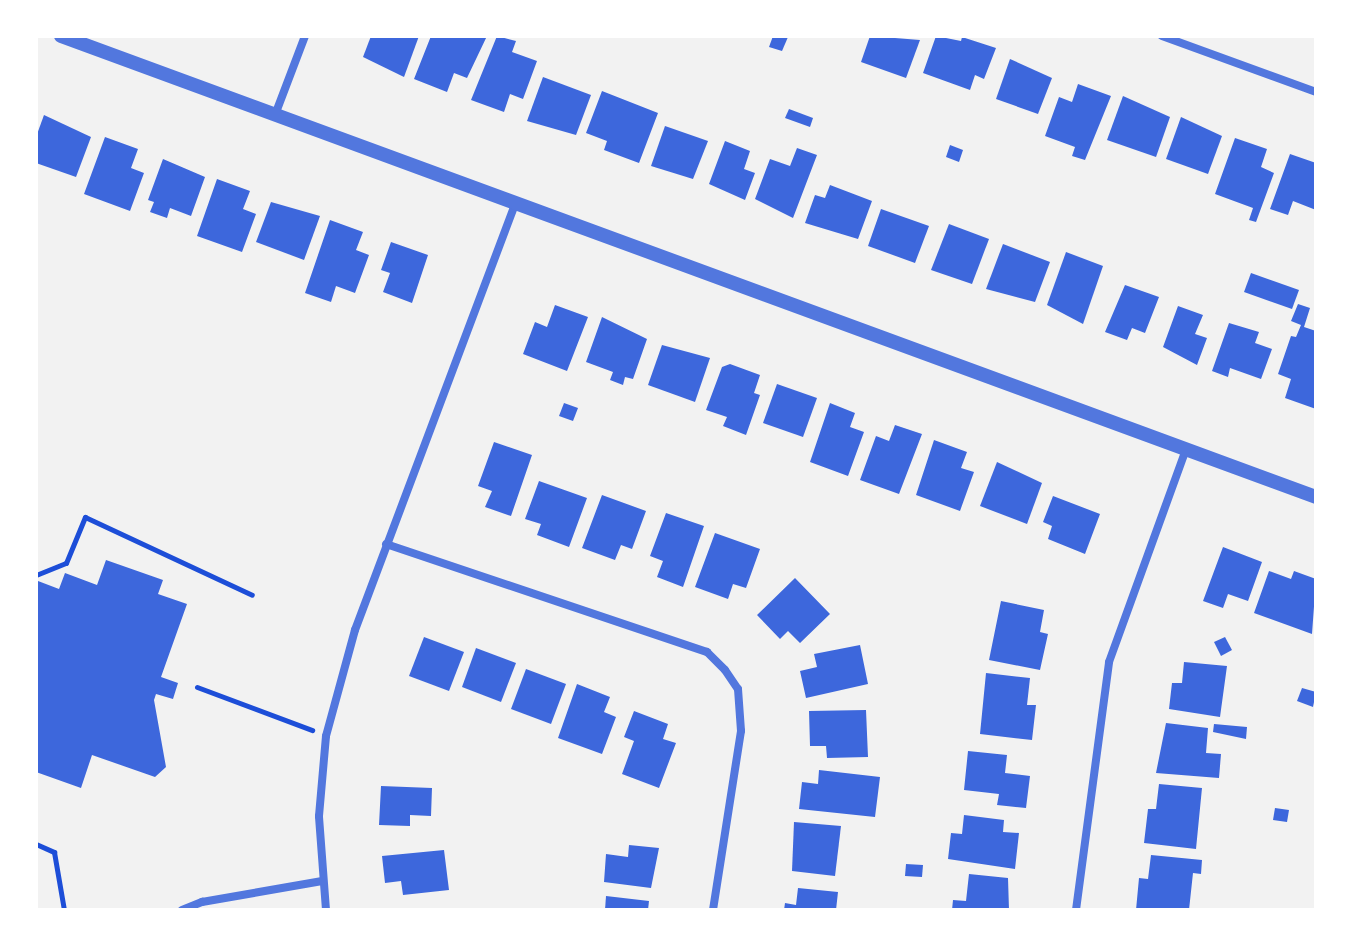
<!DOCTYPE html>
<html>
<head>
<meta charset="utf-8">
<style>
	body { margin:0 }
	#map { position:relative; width:1352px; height:946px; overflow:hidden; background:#f2f2f2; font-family:Helvetica,sans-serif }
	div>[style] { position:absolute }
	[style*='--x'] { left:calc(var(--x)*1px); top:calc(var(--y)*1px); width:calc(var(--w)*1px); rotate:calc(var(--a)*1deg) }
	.building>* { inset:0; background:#3d67dc }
	.path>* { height:5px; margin:-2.5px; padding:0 2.5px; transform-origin:2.5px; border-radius:2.5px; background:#1d4ed8 }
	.minor>* { height:8px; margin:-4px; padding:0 4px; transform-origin:4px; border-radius:4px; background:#5277de }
	.tertiary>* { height:14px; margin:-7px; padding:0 7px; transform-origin:7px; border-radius:7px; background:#5277de }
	span { translate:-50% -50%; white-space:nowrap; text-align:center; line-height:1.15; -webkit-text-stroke:6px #fff; paint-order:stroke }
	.frame { position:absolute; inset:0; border:38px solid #fff; pointer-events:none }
</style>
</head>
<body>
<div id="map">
	<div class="building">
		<div style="clip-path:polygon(371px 36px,419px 36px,404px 77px,363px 57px)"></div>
		<div style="clip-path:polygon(431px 36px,487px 36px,467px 78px,454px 73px,447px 92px,414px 79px)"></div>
		<div style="clip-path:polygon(497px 36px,516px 41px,512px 52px,537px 61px,523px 99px,510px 94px,504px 112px,471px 100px)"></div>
		<div style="clip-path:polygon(773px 36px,788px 37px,782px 51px,769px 47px)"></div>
		<div style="clip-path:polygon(870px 36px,920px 40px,906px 78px,861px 62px)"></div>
		<div style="clip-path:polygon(936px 36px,961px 41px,962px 37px,996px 48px,984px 79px,975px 75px,970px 90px,923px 73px)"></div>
		<div style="clip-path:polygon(1010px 59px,1052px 78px,1038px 114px,996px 99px)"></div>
		<div style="clip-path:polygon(543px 77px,591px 95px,576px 135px,527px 121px)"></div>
		<div style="clip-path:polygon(1078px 84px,1111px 96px,1085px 160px,1072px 156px,1075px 147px,1045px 136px,1059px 97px,1072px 102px)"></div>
		<div style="clip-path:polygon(602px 91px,658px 113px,639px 163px,604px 150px,607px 141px,586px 133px)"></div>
		<div style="clip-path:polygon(1123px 96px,1170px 117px,1156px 157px,1107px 140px)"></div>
		<div style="clip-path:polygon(789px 109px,813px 118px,810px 127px,785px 118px)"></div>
		<div style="clip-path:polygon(44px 115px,91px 137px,76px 177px,36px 163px,36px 137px)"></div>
		<div style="clip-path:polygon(1181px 117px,1222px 136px,1208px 174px,1166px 159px)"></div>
		<div style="clip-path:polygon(665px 126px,708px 141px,693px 179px,651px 166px)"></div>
		<div style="clip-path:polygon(105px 137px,138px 149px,131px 168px,144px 173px,130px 211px,84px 194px)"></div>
		<div style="clip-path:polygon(1235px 138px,1267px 149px,1261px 167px,1274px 173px,1256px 222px,1249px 220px,1253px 208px,1215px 194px)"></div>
		<div style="clip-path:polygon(725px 141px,750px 151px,744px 169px,755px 173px,745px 200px,709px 184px)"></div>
		<div style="clip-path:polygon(950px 145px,963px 150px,959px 162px,946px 157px)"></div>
		<div style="clip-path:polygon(797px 148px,817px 155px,793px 218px,755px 199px,770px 159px,790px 166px)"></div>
		<div style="clip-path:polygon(1290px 154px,1316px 163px,1316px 210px,1293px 201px,1288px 215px,1270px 209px)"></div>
		<div style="clip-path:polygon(163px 159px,205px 177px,191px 216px,170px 208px,167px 218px,150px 212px,154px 202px,148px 200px)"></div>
		<div style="clip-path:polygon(217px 179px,250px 191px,243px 209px,256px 214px,242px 252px,197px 236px)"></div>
		<div style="clip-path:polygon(830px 185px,872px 201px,858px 239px,805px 223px,815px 195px,825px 198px)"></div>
		<div style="clip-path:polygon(271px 202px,320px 216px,304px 260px,256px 242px)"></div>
		<div style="clip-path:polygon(881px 209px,929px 226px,915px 263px,868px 246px)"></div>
		<div style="clip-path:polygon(330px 220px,363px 232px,356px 250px,369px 255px,355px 293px,336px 286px,331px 302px,305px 293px)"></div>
		<div style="clip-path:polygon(949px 224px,989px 239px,972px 284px,931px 270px)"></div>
		<div style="clip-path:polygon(391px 242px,428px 255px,412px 303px,383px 292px,390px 273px,381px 270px)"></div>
		<div style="clip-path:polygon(1003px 244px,1050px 262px,1035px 302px,986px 289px)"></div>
		<div style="clip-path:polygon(1066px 252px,1103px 266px,1083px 324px,1047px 305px)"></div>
		<div style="clip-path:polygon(1251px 273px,1299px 290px,1292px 309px,1244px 292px)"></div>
		<div style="clip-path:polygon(1125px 285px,1159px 297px,1145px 333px,1132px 328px,1127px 340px,1105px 332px)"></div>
		<div style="clip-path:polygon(1298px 304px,1310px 308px,1304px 327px,1316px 331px,1316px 409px,1285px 398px,1291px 379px,1278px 374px,1291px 336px,1296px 337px,1301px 325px,1291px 321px)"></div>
		<div style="clip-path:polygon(555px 305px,588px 317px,567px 371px,523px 354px,535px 322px,547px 327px)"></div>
		<div style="clip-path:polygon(1178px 306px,1203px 315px,1195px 334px,1207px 338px,1197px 365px,1163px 347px)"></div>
		<div style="clip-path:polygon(602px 317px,647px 339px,633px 379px,625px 377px,623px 385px,610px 380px,613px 372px,586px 362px)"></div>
		<div style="clip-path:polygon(1229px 323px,1259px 332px,1255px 343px,1272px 349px,1261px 379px,1230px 368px,1228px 377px,1212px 371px)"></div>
		<div style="clip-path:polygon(662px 345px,710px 358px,695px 402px,648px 385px)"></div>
		<div style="clip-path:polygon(730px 364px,760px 375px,754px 393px,760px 395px,746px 435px,723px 426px,727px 417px,706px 410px,722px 367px)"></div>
		<div style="clip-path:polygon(777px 384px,817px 398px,803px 437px,763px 423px)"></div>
		<div style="clip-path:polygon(564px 403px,578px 408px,573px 421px,559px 416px)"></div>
		<div style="clip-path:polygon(830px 403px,855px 413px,850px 427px,864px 432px,848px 476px,810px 462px)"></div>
		<div style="clip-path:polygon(895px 425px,922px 434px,899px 494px,860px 480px,876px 436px,889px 441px)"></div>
		<div style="clip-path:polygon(934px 440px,967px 452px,961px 468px,974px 472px,960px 511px,916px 495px)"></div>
		<div style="clip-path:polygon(494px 442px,532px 455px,511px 516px,485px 507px,492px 491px,478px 486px)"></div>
		<div style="clip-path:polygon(997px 462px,1042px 483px,1027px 524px,980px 506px)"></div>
		<div style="clip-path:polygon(539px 481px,587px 498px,569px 547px,537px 535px,541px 524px,525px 519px)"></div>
		<div style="clip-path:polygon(602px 495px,646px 511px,632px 549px,621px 545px,615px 560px,582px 548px)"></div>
		<div style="clip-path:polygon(1053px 496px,1100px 514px,1085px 554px,1048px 539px,1052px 526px,1043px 522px)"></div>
		<div style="clip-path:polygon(666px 513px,704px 526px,683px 587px,657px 577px,663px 561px,650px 556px)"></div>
		<div style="clip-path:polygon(715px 533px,760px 549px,746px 588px,733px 584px,728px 599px,695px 587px)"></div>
		<div style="clip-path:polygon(1223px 547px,1262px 562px,1248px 601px,1228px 594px,1223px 608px,1203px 601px)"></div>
		<div style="clip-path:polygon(106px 560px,163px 580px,158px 594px,187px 604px,161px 677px,178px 683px,173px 699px,156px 694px,154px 700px,166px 767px,155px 777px,92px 755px,81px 788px,36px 772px,36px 587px,38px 581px,59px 589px,65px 573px,97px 585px)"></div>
		<div style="clip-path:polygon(1269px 571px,1291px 579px,1294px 571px,1316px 579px,1312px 634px,1254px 613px)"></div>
		<div style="clip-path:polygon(795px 578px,830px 614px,800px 643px,788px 631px,780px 639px,757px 615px)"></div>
		<div style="clip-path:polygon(1001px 601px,1044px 610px,1040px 632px,1048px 634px,1040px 670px,989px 660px)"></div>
		<div style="clip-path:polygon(424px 637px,464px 652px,449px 691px,409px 676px)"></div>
		<div style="clip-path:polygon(1225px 637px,1232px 650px,1221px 656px,1214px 642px)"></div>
		<div style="clip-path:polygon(860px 645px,868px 684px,806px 698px,800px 671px,817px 667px,814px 654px)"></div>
		<div style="clip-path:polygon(476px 648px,516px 663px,501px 702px,462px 687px)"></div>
		<div style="clip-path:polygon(1184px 662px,1227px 666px,1220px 717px,1169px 709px,1172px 683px,1182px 683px)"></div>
		<div style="clip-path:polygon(526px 669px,566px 684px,551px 724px,511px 709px)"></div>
		<div style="clip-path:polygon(986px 673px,1030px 678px,1027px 705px,1036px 705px,1032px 740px,980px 734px)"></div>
		<div style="clip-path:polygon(577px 684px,610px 697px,604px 712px,616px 717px,602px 754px,558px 738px)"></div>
		<div style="clip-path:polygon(1302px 688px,1316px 692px,1313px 707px,1297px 701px)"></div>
		<div style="clip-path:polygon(866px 710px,868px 757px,827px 758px,826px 746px,810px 746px,809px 711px)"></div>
		<div style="clip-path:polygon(634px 711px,668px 724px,663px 739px,676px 743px,659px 788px,622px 774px,634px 741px,624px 737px)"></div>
		<div style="clip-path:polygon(1166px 723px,1208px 728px,1206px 753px,1221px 754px,1219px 778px,1156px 773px)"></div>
		<div style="clip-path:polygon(1214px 724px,1247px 727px,1246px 739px,1213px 732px)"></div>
		<div style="clip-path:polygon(968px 751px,1007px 755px,1005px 773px,1030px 776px,1026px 808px,997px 805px,999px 794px,964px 790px)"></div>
		<div style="clip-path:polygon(819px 770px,880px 777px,875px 817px,799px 809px,802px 782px,818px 784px)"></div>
		<div style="clip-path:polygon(1159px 784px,1202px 788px,1196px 849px,1144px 843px,1148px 809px,1156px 809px)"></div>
		<div style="clip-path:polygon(381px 786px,432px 788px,431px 816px,410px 815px,410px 826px,379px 825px)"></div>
		<div style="clip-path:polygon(1275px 808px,1289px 810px,1287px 822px,1273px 820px)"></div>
		<div style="clip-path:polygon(964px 815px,1004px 820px,1003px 832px,1019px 833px,1015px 869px,948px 859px,951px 833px,962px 834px)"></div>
		<div style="clip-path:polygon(794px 822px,841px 826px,835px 876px,792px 871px)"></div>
		<div style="clip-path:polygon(629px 845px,659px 848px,651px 888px,604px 882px,606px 854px,628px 857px)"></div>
		<div style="clip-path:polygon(444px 850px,449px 890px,403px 895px,401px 881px,385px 883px,382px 856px)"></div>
		<div style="clip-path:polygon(1151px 855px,1202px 860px,1201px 874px,1193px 873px,1189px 910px,1136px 910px,1139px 878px,1148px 879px)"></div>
		<div style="clip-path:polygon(906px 864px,923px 865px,922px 877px,905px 876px)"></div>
		<div style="clip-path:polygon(969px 874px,1008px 878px,1009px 910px,952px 910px,953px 900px,966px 901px)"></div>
		<div style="clip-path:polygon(798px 888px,838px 892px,836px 910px,784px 910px,785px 903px,796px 905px)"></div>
		<div style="clip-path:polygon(606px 896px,649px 901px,648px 910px,605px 910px)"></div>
	</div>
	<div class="path">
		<div style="--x:36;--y:575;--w:32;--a:-22"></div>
		<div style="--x:66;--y:563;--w:50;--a:-67.6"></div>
		<div style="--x:85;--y:517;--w:184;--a:25"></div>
		<div style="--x:197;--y:687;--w:123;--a:20.5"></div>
		<div style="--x:36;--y:844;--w:20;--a:24"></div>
		<div style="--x:54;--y:852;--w:59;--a:80.2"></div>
	</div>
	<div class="minor">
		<div style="--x:1162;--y:36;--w:164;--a:20"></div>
		<div style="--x:275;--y:115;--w:85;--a:-69.2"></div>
		<div style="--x:386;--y:544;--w:339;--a:18.6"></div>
		<div style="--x:707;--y:652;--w:25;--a:45"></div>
		<div style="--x:725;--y:670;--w:23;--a:56"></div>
		<div style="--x:738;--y:689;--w:42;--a:85.9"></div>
		<div style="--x:741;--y:731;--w:181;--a:98.9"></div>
		<div style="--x:182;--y:910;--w:22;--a:-22"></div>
		<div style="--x:202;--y:902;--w:122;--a:-9.9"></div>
		<div style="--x:326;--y:910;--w:94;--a:-94.3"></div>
		<div style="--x:319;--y:816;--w:80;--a:-85"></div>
		<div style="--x:326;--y:736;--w:110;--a:-74.7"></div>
		<div style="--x:355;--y:630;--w:455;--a:-69.4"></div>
		<div style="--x:1076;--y:910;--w:250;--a:-82.4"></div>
		<div style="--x:1109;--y:662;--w:226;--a:-70.1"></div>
	</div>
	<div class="tertiary">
		<div style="--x:61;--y:36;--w:1337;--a:20.17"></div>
	</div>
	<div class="frame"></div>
</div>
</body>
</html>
